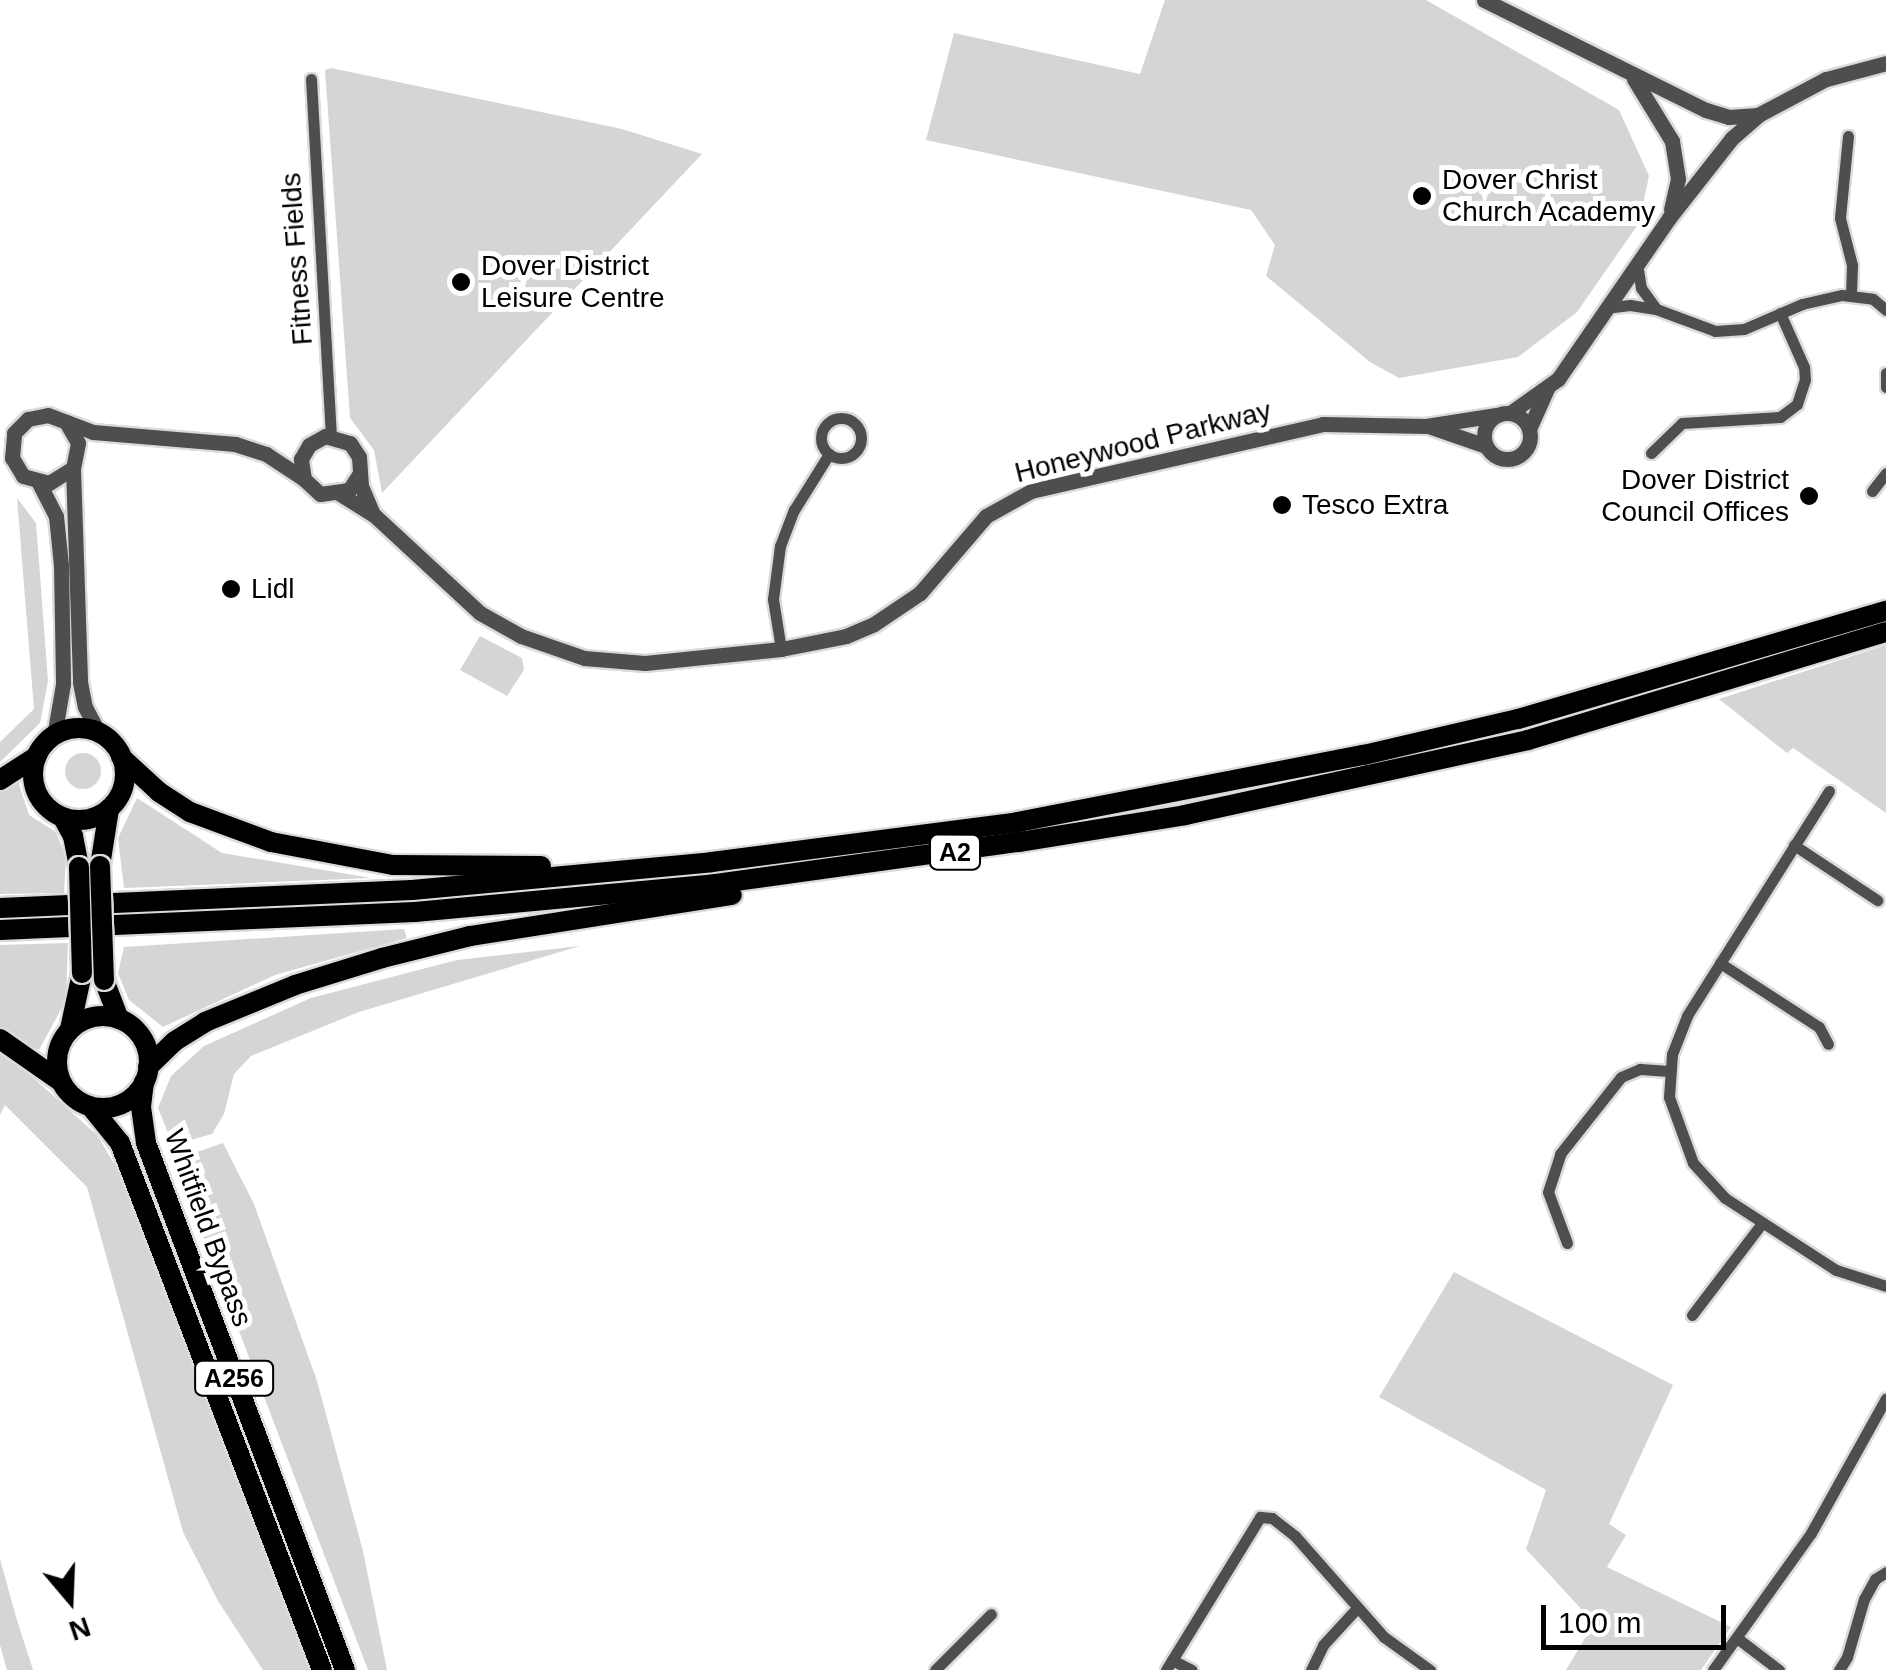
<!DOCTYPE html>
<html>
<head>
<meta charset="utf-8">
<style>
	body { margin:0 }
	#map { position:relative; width:1886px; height:1670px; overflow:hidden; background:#fff; font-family:Helvetica,sans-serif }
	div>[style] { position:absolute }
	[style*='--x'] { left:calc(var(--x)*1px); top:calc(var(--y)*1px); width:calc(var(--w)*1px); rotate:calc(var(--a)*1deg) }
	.green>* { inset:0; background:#d5d5d5 }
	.round { border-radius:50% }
	.roads { filter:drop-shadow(2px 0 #dbdbdb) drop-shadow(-2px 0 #dbdbdb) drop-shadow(0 2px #dbdbdb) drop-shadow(0 -2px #dbdbdb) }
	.minor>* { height:11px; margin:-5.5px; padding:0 5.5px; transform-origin:5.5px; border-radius:5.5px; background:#4e4e4e }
	.minor>.ring { margin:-5.5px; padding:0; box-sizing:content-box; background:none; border:11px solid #4e4e4e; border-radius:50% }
	.tertiary>* { height:15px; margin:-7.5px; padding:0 7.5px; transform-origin:7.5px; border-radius:7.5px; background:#4e4e4e }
	.tertiary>.ring { margin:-7.5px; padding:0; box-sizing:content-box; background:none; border:15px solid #4e4e4e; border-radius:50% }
	.trunk>* { height:20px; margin:-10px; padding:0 10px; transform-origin:10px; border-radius:10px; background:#000 }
	.trunk>.ring { margin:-10px; padding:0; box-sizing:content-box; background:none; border:20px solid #000; border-radius:50% }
	.bridges { filter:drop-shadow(2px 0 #dbdbdb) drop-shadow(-2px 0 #dbdbdb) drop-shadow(0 2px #dbdbdb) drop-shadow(0 -2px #dbdbdb) }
	.trunk-bridge>* { height:20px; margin:-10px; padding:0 10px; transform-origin:10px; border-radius:10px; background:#000 }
	.dots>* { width:28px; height:28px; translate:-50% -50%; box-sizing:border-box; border:5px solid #fff; border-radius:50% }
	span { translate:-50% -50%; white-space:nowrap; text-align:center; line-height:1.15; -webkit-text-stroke:10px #fff; paint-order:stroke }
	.shield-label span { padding:2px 8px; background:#fff; border:2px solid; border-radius:8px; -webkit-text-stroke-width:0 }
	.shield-label { font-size:25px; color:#000; font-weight:700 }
	.poi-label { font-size:28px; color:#000 }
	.left { translate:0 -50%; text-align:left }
	.right { translate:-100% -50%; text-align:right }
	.street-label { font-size:28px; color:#000 }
	.north { position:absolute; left:20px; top:1550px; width:100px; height:100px; -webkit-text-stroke:8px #fff; paint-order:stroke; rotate:161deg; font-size:28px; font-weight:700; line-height:40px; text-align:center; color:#000 }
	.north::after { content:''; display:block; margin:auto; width:35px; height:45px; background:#000; clip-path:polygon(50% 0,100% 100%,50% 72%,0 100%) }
	.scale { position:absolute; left:1541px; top:1605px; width:185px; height:45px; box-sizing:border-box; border:5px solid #000; border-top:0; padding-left:12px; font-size:30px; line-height:35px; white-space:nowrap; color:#000; -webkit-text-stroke:8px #fff; paint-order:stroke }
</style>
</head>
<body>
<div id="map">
	<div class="green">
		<div style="clip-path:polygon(1165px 0,1426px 0,1619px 110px,1649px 176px,1639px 223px,1577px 312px,1518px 357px,1399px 378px,1370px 362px,1266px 276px,1275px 245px,1251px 210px,926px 140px,954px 33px,1140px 74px)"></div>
		<div style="clip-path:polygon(331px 68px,622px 129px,702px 154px,382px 493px,374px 450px,350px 418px,325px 70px)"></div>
		<div style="clip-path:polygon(17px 498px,36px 523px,48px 681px,40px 723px,0 762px,0 742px,34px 709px)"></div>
		<div style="clip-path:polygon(480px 636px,522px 658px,524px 670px,507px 696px,460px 670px)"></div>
		<div style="clip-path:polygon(1886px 645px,1886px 813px,1793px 748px,1787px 753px,1719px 699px)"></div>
		<div class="round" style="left:65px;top:753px;width:36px;height:36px"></div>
		<div style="clip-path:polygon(18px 781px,29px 815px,56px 832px,66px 857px,64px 893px,0 894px,0 791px)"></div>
		<div style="clip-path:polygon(137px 798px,222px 853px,371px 878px,124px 888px,118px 838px)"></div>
		<div style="clip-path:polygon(404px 929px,407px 938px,275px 975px,163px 1027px,129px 1000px,118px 973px,124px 947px)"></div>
		<div style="clip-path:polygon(68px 943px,66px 1000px,39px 1050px,0 1030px,0 945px)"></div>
		<div style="clip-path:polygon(580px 946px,359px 1012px,251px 1056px,234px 1074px,224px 1114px,212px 1134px,173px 1145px,158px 1108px,171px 1076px,204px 1046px,311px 998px,457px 960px)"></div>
		<div style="clip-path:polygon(0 1048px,97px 1135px,121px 1175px,309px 1670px,263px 1670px,218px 1601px,183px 1532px,87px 1187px,5px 1105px,0 1115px)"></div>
		<div style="clip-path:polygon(223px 1143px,254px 1204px,317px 1381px,363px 1551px,387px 1670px,368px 1670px,174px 1160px)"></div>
		<div style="clip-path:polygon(1454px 1272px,1673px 1385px,1609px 1524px,1626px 1535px,1607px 1567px,1731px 1627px,1701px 1670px,1566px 1670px,1594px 1623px,1526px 1549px,1546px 1490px,1379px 1397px)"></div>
		<div style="clip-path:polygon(0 1559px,16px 1617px,33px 1670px,7px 1670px,0 1645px)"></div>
	</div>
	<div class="roads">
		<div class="minor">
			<div style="--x:311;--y:79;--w:358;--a:86.8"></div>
			<div style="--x:1848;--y:136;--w:82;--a:95.6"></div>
			<div style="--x:1840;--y:218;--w:49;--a:75.7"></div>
			<div style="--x:1852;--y:265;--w:29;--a:92"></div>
			<div style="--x:1637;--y:263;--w:25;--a:81"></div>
			<div style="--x:1641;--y:288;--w:26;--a:54"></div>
			<div style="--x:1605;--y:308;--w:25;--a:-7"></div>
			<div style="--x:1630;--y:305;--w:26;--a:9"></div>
			<div style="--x:1656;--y:309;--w:63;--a:20.4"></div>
			<div style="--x:1715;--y:331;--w:29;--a:-4"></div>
			<div style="--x:1744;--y:329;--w:63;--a:-23.3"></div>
			<div style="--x:1802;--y:304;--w:41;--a:-12.7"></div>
			<div style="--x:1842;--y:295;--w:31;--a:7"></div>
			<div style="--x:1873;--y:299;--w:17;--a:40"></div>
			<div style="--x:1886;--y:373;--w:14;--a:90"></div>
			<div class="ring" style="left:821px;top:418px;width:29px;height:29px"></div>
			<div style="--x:1651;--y:453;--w:43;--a:-44.1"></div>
			<div style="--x:1682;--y:423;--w:98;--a:-3.5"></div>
			<div style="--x:1780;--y:417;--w:21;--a:-37"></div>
			<div style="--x:1797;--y:404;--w:25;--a:-72"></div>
			<div style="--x:1805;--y:380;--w:13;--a:-94"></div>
			<div style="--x:1804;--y:367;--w:59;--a:-114"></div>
			<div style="--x:1872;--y:491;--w:23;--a:-52"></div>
			<div style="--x:781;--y:649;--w:51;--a:-99.1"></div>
			<div style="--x:773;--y:599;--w:53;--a:-82.5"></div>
			<div style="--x:780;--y:546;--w:39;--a:-69"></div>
			<div style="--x:794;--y:510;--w:66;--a:-58"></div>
			<div style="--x:1829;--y:791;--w:266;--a:122.3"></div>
			<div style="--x:1687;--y:1016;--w:41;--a:111.5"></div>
			<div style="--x:1672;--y:1054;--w:43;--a:94"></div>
			<div style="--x:1669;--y:1097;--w:70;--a:70"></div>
			<div style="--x:1693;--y:1163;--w:47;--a:47.6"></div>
			<div style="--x:1725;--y:1198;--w:132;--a:33"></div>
			<div style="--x:1836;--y:1270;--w:52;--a:17.7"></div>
			<div style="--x:1794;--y:845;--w:100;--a:33.5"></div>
			<div style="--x:1720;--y:963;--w:118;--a:32.9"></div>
			<div style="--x:1819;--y:1027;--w:19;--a:62"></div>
			<div style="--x:1567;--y:1243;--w:54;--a:-110.4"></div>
			<div style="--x:1548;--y:1192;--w:40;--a:-72"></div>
			<div style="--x:1560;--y:1154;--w:98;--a:-51.6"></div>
			<div style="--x:1621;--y:1077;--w:21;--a:-23"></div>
			<div style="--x:1640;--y:1069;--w:29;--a:4"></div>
			<div style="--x:1692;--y:1315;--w:116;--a:-52.7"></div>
			<div style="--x:1737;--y:1638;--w:53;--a:37.3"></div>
			<div style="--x:1172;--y:1660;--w:22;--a:27"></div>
			<div style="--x:935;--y:1670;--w:79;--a:-45"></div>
			<div style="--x:1166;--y:1670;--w:180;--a:-58.4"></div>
			<div style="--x:1260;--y:1517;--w:12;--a:5"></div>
			<div style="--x:1272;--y:1518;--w:29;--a:38"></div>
			<div style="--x:1295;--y:1536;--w:135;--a:48.6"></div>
			<div style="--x:1384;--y:1637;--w:57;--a:35.7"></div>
			<div style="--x:1311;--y:1670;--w:28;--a:-64"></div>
			<div style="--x:1323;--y:1645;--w:50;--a:-47.4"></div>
			<div style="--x:1713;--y:1670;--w:168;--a:-54.4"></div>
			<div style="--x:1811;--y:1533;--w:154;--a:-60.9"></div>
			<div style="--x:1839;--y:1670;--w:15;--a:-58"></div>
			<div style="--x:1847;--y:1657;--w:60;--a:-73.7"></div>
			<div style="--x:1864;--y:1599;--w:23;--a:-61"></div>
			<div style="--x:1875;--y:1579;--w:13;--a:-32"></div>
		</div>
		<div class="tertiary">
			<div style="--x:1484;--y:0;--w:248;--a:26.4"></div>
			<div style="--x:1706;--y:110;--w:24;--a:17"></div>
			<div style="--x:1729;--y:117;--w:29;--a:-4"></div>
			<div style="--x:1634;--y:79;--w:73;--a:58.5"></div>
			<div style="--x:1672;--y:141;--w:38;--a:81"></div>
			<div style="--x:1678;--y:179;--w:31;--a:103"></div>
			<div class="ring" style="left:1484px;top:413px;width:31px;height:31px"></div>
			<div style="--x:1510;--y:413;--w:59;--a:-35.3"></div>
			<div style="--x:1558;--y:379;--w:196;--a:-55.4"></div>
			<div style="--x:1669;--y:218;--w:102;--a:-51.8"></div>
			<div style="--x:1732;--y:138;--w:35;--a:-41"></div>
			<div style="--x:1758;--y:115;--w:77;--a:-27.9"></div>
			<div style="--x:1826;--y:79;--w:62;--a:-14.9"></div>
			<div style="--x:66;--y:422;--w:24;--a:60"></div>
			<div style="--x:78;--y:443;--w:25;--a:101"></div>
			<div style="--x:73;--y:468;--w:28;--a:148"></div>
			<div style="--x:49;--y:483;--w:27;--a:-165"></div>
			<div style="--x:23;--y:476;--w:21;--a:-121"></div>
			<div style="--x:12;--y:458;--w:25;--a:-85"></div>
			<div style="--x:14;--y:433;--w:20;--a:-45"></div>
			<div style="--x:28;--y:419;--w:20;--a:-11"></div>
			<div style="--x:48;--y:415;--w:48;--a:20.7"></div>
			<div style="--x:93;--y:432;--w:143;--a:4.8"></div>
			<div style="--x:235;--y:444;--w:33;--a:18"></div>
			<div style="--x:266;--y:454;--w:45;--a:33.3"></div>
			<div style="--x:1428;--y:426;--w:61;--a:19"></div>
			<div style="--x:1529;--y:429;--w:44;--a:-65.8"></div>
			<div style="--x:73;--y:468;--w:214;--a:88.1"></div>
			<div style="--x:80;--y:682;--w:25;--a:79"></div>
			<div style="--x:85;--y:707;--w:30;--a:62"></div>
			<div style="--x:360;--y:473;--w:20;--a:123"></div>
			<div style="--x:349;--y:490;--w:29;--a:172"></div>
			<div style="--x:320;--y:494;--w:22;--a:-137"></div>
			<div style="--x:304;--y:479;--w:20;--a:-99"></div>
			<div style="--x:301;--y:459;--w:16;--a:-60"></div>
			<div style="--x:309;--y:445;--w:18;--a:-29"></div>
			<div style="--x:325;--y:436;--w:26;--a:16"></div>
			<div style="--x:350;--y:443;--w:17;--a:57"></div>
			<div style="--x:359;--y:457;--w:29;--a:86"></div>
			<div style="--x:361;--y:486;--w:28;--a:67"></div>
			<div style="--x:39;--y:483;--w:37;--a:63"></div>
			<div style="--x:56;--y:516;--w:49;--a:84.2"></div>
			<div style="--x:61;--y:565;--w:119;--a:89"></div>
			<div style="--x:63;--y:684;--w:53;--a:99.8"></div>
			<div style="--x:340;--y:494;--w:40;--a:32"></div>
			<div style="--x:374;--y:515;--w:144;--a:42.8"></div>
			<div style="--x:480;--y:613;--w:47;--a:29.3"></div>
			<div style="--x:521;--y:636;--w:67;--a:19.2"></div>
			<div style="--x:584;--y:658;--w:61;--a:4.7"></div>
			<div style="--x:645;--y:663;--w:137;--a:-5.9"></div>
			<div style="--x:781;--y:649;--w:66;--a:-11.3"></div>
			<div style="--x:846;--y:636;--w:30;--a:-23"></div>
			<div style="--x:874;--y:624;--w:55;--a:-34"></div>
			<div style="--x:920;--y:593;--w:101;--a:-49.4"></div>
			<div style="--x:986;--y:516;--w:51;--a:-29.1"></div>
			<div style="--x:1031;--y:491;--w:300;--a:-12.9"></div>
			<div style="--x:1323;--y:424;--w:103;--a:1.1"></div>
			<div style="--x:1426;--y:426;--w:71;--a:-8.9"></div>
		</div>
		<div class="trunk">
			<div class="ring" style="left:33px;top:728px;width:72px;height:72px"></div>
			<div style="--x:121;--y:757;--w:52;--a:42.6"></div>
			<div style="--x:159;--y:792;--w:37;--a:33"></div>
			<div style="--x:190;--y:812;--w:86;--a:20.3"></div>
			<div style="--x:271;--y:842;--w:124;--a:10.7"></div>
			<div style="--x:393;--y:865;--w:148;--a:0.4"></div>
			<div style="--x:0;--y:780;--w:44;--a:-33"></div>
			<div style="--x:63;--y:818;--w:21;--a:61"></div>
			<div style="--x:73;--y:836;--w:32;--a:79"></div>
			<div style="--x:100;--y:866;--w:58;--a:-81"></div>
			<div style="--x:0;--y:908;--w:412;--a:-2.5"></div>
			<div style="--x:412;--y:890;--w:301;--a:-5.3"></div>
			<div style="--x:712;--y:862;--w:309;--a:-7.4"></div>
			<div style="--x:1018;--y:822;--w:352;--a:-11"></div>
			<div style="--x:1364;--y:755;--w:158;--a:-13.2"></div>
			<div style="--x:1518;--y:719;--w:384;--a:-16.4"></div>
			<div style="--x:0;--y:930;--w:415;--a:-2.5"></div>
			<div style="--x:415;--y:912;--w:301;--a:-5.3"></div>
			<div style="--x:715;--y:884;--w:307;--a:-7.9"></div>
			<div style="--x:1019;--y:842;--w:168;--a:-9.2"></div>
			<div style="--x:1185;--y:815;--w:351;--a:-12.3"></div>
			<div style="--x:1528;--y:740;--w:374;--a:-16.8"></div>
			<div style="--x:104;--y:980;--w:42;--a:69"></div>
			<div class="ring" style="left:57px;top:1016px;width:72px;height:72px"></div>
			<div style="--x:70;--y:1029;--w:57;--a:-77.9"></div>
			<div style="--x:0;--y:1039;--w:73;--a:35"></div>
			<div style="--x:148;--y:1067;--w:37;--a:-44"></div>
			<div style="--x:175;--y:1041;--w:36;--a:-32"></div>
			<div style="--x:205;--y:1022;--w:97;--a:-22.3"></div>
			<div style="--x:295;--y:985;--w:91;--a:-17.2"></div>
			<div style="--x:382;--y:958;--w:91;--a:-14"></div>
			<div style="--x:470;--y:936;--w:265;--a:-8.9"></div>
			<div style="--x:144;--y:1082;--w:25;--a:97"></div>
			<div style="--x:141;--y:1107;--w:36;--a:82"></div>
			<div style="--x:146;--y:1143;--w:563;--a:69.31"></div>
			<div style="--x:91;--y:1107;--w:46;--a:51.1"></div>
			<div style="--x:120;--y:1143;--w:564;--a:69.03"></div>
		</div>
	</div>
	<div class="bridges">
		<div class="trunk-bridge">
			<div style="--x:100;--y:866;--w:114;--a:88"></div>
			<div style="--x:79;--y:867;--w:106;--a:88.4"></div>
		</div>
	</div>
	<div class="dots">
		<div style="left:1422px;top:196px;background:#000"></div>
		<div style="left:461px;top:282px;background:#000"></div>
		<div style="left:1809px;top:496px;background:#000"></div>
		<div style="left:1282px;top:505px;background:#000"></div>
		<div style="left:231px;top:589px;background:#000"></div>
	</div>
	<div class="shield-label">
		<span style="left:955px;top:852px">A2</span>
		<span style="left:234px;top:1378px">A256</span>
	</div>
	<div class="poi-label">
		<span class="left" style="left:1442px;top:196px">Dover Christ<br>Church Academy</span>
		<span class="left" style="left:481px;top:282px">Dover District<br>Leisure Centre</span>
		<span class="right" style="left:1789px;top:496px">Dover District<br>Council Offices</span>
		<span class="left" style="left:1302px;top:505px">Tesco Extra</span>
		<span class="left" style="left:251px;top:589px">Lidl</span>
	</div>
	<div class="street-label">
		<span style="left:297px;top:259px;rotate:-94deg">Fitness Fields</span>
		<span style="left:1143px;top:442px;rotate:-14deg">Honeywood Parkway</span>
		<span style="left:208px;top:1228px;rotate:70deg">Whitfield Bypass</span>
	</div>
	<div class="north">N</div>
	<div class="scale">100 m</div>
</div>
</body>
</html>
